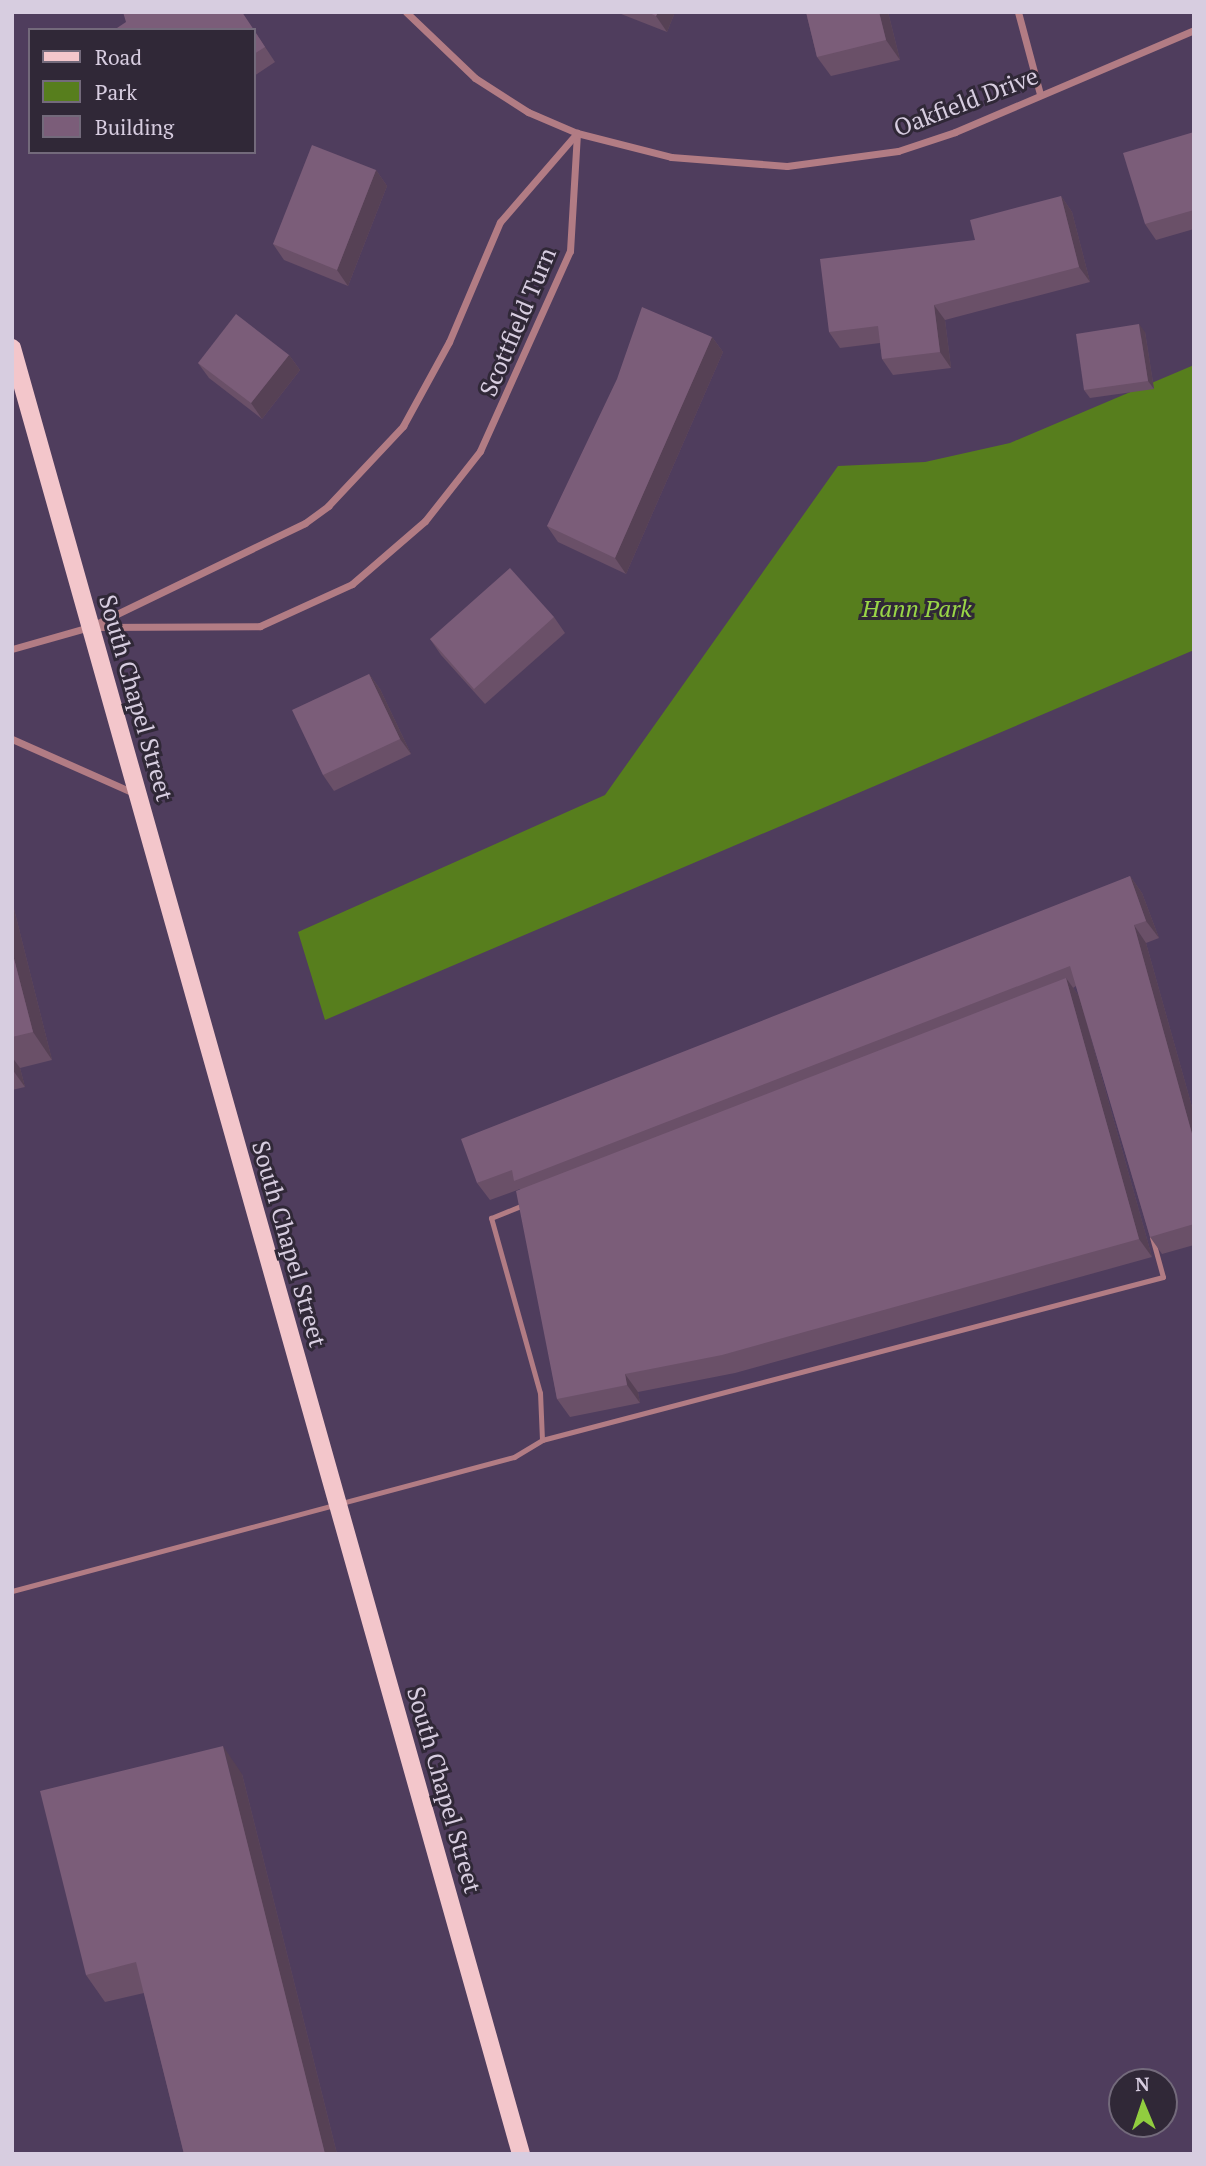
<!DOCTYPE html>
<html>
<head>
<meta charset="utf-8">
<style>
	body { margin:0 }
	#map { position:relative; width:1206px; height:2166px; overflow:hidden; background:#4f3d5d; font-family:"PT Serif",serif }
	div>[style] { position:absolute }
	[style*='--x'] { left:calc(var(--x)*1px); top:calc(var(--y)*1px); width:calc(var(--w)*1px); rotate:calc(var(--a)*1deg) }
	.green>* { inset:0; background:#577e1d }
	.lane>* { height:5px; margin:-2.5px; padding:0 2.5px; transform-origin:2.5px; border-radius:2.5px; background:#b27c84 }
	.street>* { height:7px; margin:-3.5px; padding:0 3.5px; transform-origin:3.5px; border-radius:3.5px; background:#b27c84 }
	.primary>* { height:18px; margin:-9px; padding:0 9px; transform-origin:9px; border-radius:9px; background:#f3c6cb }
	.wall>* { inset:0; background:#6a5068 }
	.shaded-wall>* { inset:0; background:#564155 }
	.building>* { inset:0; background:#7b5d79 }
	span { translate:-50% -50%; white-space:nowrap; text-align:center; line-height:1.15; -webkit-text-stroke:6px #302837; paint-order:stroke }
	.street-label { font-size:24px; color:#d7cde0 }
	.park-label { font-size:24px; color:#99d647; font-style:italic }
	.frame { position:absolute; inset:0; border:14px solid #d7cde0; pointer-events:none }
	.legend { position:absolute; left:28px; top:28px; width:228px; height:126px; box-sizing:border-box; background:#302837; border:2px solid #736a7b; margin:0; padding:9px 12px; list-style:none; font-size:21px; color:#d7cde0 }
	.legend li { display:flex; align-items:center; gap:14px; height:35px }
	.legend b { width:35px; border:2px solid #736a7b }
	.north { position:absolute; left:1108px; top:2068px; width:70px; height:70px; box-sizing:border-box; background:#302837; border:2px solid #736a7b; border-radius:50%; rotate:358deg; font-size:19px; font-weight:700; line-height:28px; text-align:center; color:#d7cde0 }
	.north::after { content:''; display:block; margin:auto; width:24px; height:32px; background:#91cd3f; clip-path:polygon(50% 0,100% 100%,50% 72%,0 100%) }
</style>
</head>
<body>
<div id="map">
	<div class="green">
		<div style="clip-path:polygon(1194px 365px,1194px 650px,325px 1020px,298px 932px,605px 795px,838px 466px,925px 462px,1010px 443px)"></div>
	</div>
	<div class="lane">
		<div style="--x:542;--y:1440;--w:642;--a:-14.71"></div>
		<div style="--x:1163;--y:1277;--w:41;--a:-105.4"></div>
		<div style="--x:12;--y:1591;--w:520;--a:-14.95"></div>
		<div style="--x:514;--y:1457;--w:33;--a:-31"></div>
		<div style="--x:542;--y:1440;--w:47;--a:-92.4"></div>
		<div style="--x:540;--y:1393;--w:182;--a:-105.6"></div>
		<div style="--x:491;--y:1218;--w:35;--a:-22"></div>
	</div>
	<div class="street">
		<div style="--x:406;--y:12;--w:95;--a:43.7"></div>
		<div style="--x:475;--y:78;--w:63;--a:32.7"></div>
		<div style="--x:528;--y:112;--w:53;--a:23.2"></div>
		<div style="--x:577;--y:133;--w:97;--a:14.3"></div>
		<div style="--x:671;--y:157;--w:116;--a:4.4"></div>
		<div style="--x:787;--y:166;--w:112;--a:-7.7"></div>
		<div style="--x:898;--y:151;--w:60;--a:-18.4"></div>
		<div style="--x:955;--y:132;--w:260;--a:-23.1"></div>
		<div style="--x:1018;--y:12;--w:85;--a:75"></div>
		<div style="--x:95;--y:627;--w:165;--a:-0.3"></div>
		<div style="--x:260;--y:626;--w:101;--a:-24.5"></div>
		<div style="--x:352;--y:584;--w:96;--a:-40.8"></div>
		<div style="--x:425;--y:521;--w:89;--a:-51.8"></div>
		<div style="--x:480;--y:451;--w:219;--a:-65.8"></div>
		<div style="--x:570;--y:251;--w:118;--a:-86.6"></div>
		<div style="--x:12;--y:649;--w:81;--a:-15.8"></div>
		<div style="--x:90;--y:627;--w:239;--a:-25.8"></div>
		<div style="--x:305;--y:523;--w:29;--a:-36"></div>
		<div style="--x:328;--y:506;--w:110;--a:-46.8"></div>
		<div style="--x:403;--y:426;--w:96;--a:-61.3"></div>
		<div style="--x:449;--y:342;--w:130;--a:-67"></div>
		<div style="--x:500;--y:222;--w:118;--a:-49.1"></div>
		<div style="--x:12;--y:739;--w:136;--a:23.9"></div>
	</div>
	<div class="primary">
		<div style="--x:12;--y:348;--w:1876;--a:74.26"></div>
	</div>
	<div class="wall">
		<div style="clip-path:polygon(242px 12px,275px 62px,254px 76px,254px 30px)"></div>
		<div style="clip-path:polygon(616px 12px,675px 12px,667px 32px)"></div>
		<div style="clip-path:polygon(806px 12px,888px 12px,900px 60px,831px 76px,817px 57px)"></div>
		<div style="clip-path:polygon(1194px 132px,1194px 229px,1156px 240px,1145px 224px)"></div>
		<div style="clip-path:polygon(376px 170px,387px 186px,348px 286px,284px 260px,273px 244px)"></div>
		<div style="clip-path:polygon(1061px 196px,1072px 212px,1090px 282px,945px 320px,951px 368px,893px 375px,882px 359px,880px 343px,840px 348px,829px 332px,975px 240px)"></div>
		<div style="clip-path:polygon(1145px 332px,1154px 389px,1090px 398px,1084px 390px)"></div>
		<div style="clip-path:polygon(712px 337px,723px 352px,626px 574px,558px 542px,547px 526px)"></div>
		<div style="clip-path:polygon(289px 355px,300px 370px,262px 419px,209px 378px,198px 363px)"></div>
		<div style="clip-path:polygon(554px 617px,565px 633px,485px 704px,441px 655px,430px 639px)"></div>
		<div style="clip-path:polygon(369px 674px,380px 689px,411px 754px,334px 791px,323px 775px)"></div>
		<div style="clip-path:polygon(1130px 876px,1142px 893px,1159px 938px,1146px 943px,1194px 1114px,1194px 1245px,1162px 1254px,1150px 1237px,1076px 986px,1073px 988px,1079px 996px,1152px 1257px,735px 1373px,638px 1392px,640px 1403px,570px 1417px,557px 1399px,520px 1189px,490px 1200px,477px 1183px)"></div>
		<div style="clip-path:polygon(12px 901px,52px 1060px,20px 1068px,25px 1087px,12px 1090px)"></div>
		<div style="clip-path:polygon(242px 1774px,337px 2154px,184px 2154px,144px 1993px,105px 2002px,86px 1975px)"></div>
	</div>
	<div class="shaded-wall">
		<div style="clip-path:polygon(658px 12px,675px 12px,667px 32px,656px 16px)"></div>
		<div style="clip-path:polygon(879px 12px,888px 12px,900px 60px,886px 40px)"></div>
		<div style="clip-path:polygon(376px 170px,387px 186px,348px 286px,337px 270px)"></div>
		<div style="clip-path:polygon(1061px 196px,1072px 212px,1090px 282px,1079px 267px)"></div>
		<div style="clip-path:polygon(934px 305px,945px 320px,951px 368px,940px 352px)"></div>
		<div style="clip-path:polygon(1139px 324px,1145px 332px,1154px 389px,1148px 381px)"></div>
		<div style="clip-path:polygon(712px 337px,723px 352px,626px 574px,615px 558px)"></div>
		<div style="clip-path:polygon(289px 355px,300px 370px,262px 419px,251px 403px)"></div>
		<div style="clip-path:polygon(369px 674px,380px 689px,411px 754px,400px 739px)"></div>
		<div style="clip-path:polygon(1130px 876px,1142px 893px,1159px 938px,1146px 921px)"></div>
		<div style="clip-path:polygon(12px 901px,52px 1060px,33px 1032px,12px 951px)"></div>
		<div style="clip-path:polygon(1134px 925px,1146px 943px,1194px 1114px,1194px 1141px)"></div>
		<div style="clip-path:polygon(1066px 978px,1079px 996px,1152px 1257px,1139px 1239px)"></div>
		<div style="clip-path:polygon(12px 1057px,20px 1068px,25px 1087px,12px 1069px)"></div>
		<div style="clip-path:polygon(625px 1374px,638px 1392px,640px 1403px,627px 1385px)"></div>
		<div style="clip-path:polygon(223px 1746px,242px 1774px,337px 2154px,325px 2154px)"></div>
	</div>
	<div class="building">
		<div style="clip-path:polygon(123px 12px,242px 12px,254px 30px,114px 30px,126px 22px)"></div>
		<div style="clip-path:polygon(647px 12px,658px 12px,656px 16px)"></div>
		<div style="clip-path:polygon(806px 12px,879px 12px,886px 40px,817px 57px)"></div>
		<div style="clip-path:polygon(254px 30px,265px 47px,254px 54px)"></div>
		<div style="clip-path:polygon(1194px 132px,1194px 210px,1145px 224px,1123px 153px)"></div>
		<div style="clip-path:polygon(312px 145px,376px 170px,337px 270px,273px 244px)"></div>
		<div style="clip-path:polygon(1061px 196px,1079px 267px,934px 305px,940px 352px,882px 359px,878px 326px,829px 332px,820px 259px,975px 240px,970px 220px)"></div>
		<div style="clip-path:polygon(642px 307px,712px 337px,615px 558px,547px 526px,617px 379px)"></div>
		<div style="clip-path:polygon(236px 314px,289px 355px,251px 403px,198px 363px)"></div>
		<div style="clip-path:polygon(1139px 324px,1148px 381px,1084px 390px,1076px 334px)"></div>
		<div style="clip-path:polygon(510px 568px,554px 617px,474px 689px,430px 639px)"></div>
		<div style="clip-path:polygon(369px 674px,400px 739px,323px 775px,292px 710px)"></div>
		<div style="clip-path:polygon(1130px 876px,1146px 921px,1134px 925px,1194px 1141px,1194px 1224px,1150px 1237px,1070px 966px,514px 1181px,512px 1170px,477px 1183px,461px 1139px)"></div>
		<div style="clip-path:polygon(12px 951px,33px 1032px,12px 1037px)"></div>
		<div style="clip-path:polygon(1066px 978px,1139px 1239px,722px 1355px,625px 1374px,627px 1385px,557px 1399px,516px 1191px)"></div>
		<div style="clip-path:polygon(223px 1746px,325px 2154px,184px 2154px,136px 1962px,86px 1975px,40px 1791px)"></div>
	</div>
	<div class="street-label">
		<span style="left:966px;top:102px;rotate:-21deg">Oakfield Drive</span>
		<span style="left:518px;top:322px;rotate:-67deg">Scottfield Turn</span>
		<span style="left:136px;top:698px;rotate:74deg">South Chapel Street</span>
		<span style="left:289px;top:1244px;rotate:74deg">South Chapel Street</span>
		<span style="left:444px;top:1790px;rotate:74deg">South Chapel Street</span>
	</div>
	<div class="park-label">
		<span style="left:917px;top:609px">Hann Park</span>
	</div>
	<div class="frame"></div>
	<ul class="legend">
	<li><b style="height:9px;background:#f3c6cb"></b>Road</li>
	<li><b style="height:19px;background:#577e1d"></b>Park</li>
	<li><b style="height:19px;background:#7b5d79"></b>Building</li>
	</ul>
	<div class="north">N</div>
</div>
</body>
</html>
